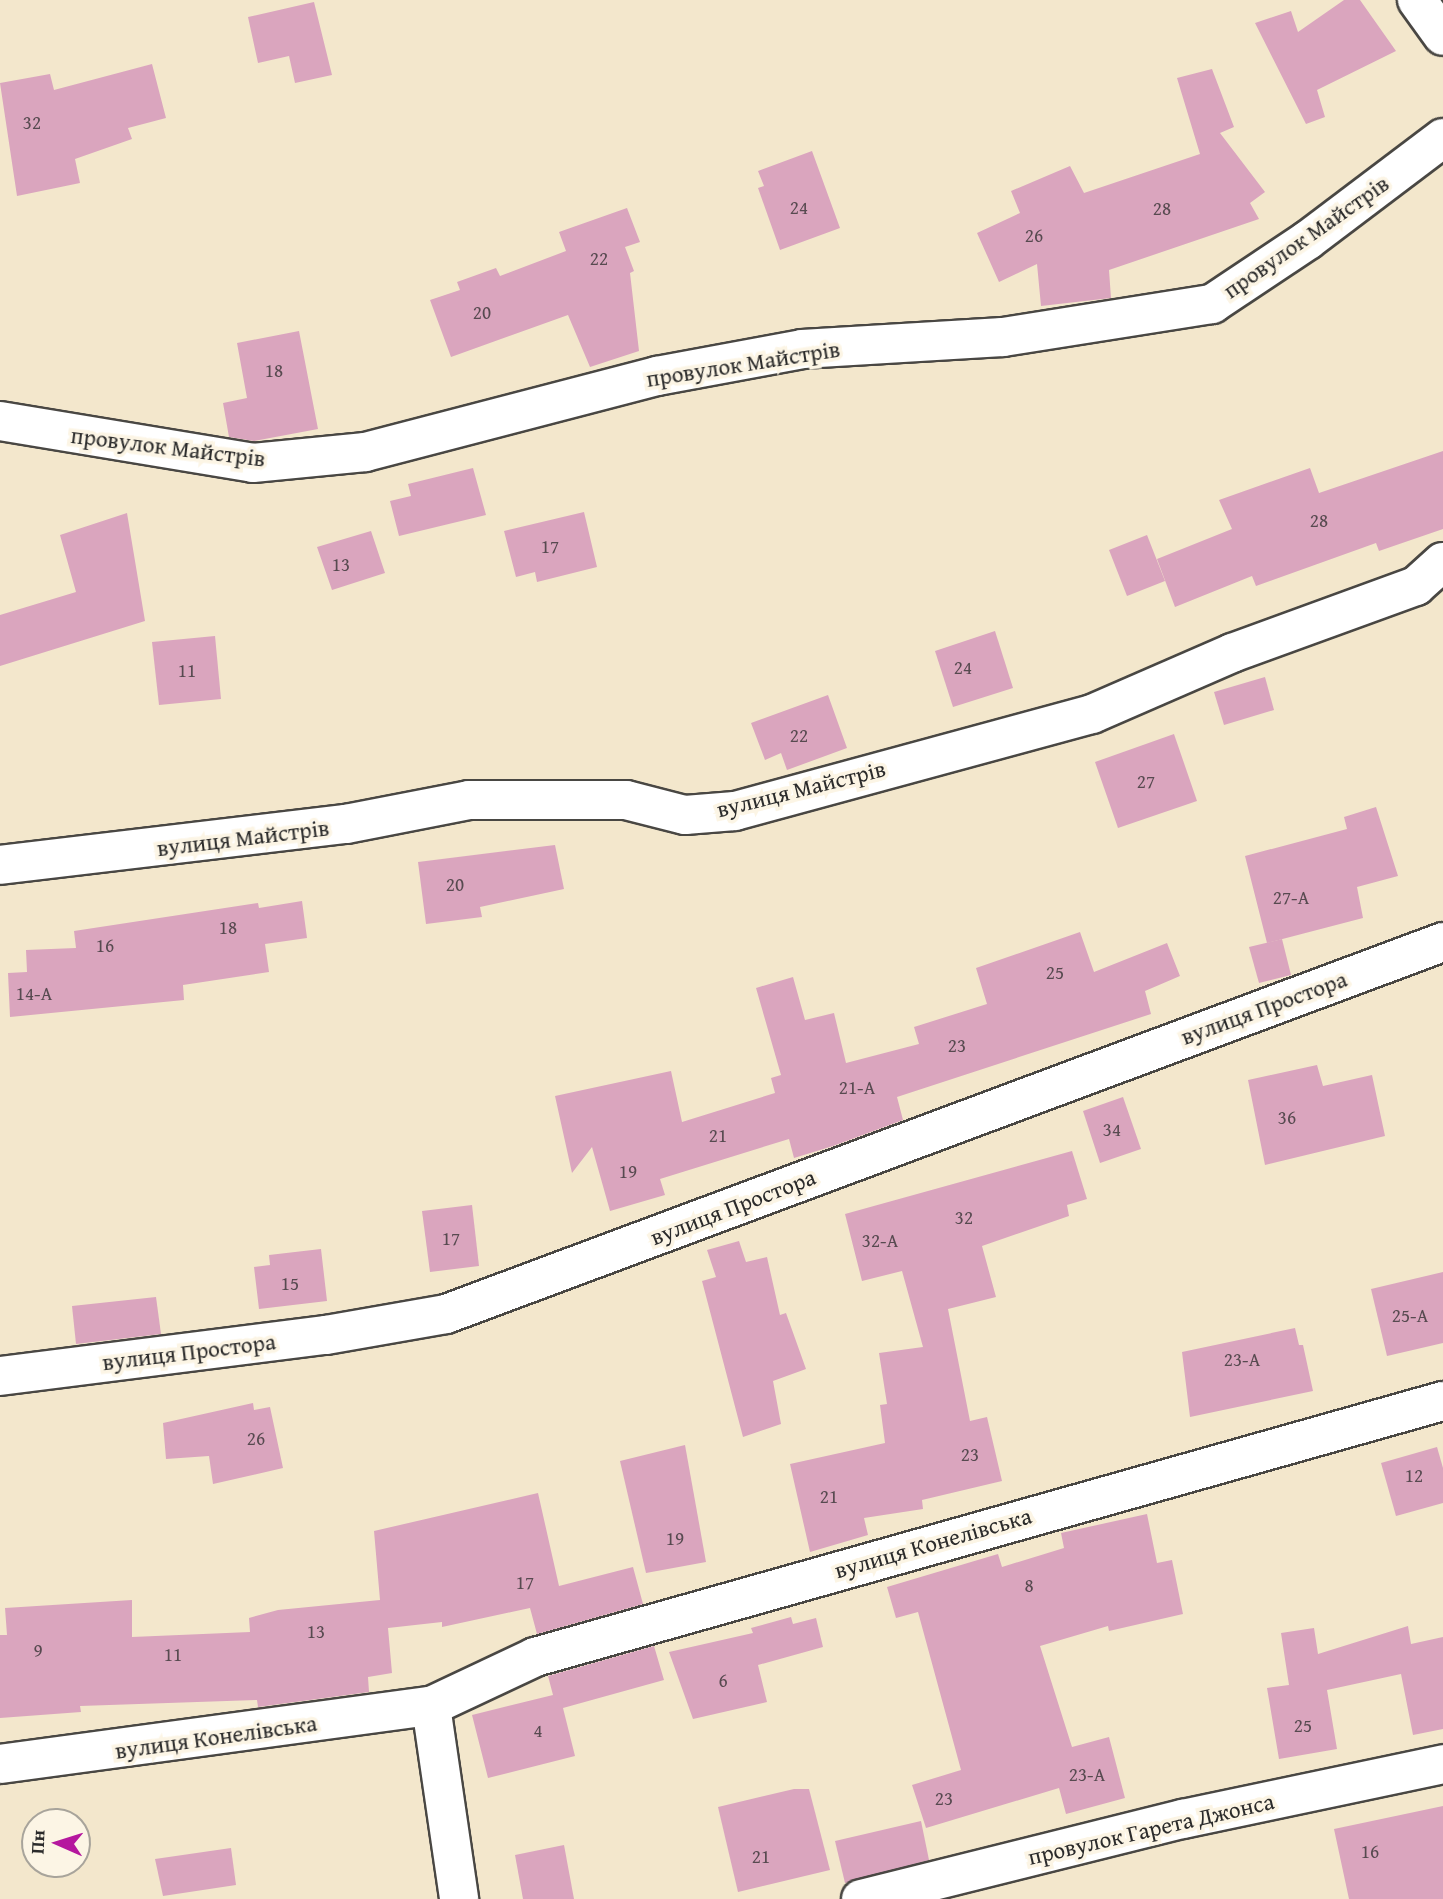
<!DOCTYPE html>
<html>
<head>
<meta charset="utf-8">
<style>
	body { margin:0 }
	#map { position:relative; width:1443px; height:1899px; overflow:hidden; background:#f3e7cc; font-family:"Gentium Book Plus",serif }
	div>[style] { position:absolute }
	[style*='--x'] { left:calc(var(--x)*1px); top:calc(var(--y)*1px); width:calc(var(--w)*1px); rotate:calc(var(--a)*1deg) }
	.building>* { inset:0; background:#daa5be }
	.roads { filter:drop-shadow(2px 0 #494743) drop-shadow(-2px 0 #494743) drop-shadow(0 2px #494743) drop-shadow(0 -2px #494743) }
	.street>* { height:38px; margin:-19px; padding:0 19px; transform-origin:19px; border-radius:19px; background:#fff }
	span { translate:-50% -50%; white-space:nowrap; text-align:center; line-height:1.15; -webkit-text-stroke:7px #fcf5e5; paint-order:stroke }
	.number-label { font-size:19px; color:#574a50 }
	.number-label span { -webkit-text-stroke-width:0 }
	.street-label { font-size:23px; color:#2b2b2b }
	.north { position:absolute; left:21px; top:1808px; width:70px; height:70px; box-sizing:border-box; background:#fcf5e5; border:2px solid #a8a49b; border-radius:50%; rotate:273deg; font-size:19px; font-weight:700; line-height:28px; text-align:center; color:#2b2b2b }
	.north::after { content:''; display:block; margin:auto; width:24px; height:32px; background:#b5179e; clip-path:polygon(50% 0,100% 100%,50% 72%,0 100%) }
</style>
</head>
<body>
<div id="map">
	<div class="building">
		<div style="clip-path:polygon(1344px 0,1360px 0,1396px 51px,1317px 90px,1325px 117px,1306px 124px,1255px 23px,1291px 11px,1298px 32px)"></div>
		<div style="clip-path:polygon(314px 2px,332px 75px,295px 83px,289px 56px,258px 63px,248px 17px)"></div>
		<div style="clip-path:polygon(152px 64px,166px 118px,128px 128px,132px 139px,75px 159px,80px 183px,17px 196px,0 83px,50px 74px,54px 90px)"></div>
		<div style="clip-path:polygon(1212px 69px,1234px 127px,1220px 133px,1265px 192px,1250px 203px,1259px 219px,1109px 270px,1111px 298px,1041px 306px,1037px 264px,999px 282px,977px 233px,1020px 213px,1011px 191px,1070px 166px,1084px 193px,1200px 154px,1177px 78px)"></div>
		<div style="clip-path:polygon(812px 151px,840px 228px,780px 250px,758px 188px,764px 186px,758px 171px)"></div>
		<div style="clip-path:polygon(627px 208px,640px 242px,625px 247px,634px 271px,630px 273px,639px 351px,590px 367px,568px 315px,451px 357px,430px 300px,460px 290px,457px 282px,496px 268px,500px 276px,566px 251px,559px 232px)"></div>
		<div style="clip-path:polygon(299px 331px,318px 429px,254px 441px,229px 437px,223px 403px,247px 398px,237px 343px)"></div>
		<div style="clip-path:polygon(1443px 451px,1443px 529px,1379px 551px,1376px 543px,1256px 586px,1252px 576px,1175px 607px,1157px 559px,1232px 529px,1219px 500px,1310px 468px,1319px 493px)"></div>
		<div style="clip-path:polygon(473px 468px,486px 515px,399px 536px,390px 501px,411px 496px,408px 484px)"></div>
		<div style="clip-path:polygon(584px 512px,597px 567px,537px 582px,535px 572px,516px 577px,504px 531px)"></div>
		<div style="clip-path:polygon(127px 513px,145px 621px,0 666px,0 615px,76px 592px,60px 535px)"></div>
		<div style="clip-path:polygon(371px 531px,385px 573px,332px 590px,317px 547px)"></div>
		<div style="clip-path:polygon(1147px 535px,1165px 581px,1127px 596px,1109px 550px)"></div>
		<div style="clip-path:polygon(995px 631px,1013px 688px,953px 707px,935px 651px)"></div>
		<div style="clip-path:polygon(215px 636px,221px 699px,159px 705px,152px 642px)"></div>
		<div style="clip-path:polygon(1265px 677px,1274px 710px,1224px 725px,1214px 692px)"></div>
		<div style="clip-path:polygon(828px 695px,847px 748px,787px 770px,781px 753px,765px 760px,751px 723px)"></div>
		<div style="clip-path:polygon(1174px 734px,1197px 801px,1118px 828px,1095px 762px)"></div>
		<div style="clip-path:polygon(1376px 807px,1398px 876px,1357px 887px,1363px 918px,1267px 943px,1245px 856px,1347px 829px,1344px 817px)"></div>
		<div style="clip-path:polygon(555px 845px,564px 889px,480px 907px,482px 917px,426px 924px,418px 862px)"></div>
		<div style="clip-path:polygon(302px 901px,307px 938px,265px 944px,269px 972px,183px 985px,184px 1000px,10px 1017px,8px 973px,27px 972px,26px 950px,76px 948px,74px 931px,258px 903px,259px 908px)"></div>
		<div style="clip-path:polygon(1080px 932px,1094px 972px,1167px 943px,1180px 976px,1145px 991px,1151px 1014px,897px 1097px,903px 1120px,833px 1146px,794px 1158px,789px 1139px,660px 1179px,665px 1195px,610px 1211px,592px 1147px,572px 1173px,555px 1096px,671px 1071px,682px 1122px,775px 1093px,771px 1078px,781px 1075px,756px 988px,793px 977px,805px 1020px,834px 1013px,846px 1063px,919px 1044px,914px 1027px,987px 1004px,976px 968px)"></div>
		<div style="clip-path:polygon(1282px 939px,1291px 975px,1259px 983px,1249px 947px)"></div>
		<div style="clip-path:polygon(1317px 1065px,1323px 1086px,1372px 1075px,1385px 1136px,1265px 1165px,1248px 1080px)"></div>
		<div style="clip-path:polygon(1123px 1097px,1141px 1149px,1100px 1163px,1083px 1111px)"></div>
		<div style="clip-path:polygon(1072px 1151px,1087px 1199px,1067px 1205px,1069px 1216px,982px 1246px,996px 1297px,948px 1309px,970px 1421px,987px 1417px,1002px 1481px,922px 1500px,923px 1509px,864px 1518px,868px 1535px,810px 1552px,790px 1464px,885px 1443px,880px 1405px,887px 1404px,879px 1353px,923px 1347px,902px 1271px,862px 1281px,845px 1214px)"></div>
		<div style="clip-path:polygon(472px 1205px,479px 1266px,430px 1272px,422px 1211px)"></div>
		<div style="clip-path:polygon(739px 1241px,746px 1262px,767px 1257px,780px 1315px,786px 1313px,806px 1369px,773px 1381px,781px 1424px,743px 1437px,702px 1281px,716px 1277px,707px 1250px)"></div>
		<div style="clip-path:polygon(321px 1249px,327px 1301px,259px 1309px,254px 1267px,270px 1265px,269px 1255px)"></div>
		<div style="clip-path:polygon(1443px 1272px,1443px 1343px,1387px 1356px,1371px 1289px)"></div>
		<div style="clip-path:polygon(156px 1297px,161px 1334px,76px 1344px,72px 1306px)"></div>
		<div style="clip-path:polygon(1295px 1328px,1299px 1345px,1303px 1345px,1313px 1391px,1190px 1417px,1182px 1352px)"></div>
		<div style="clip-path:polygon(253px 1403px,254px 1410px,270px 1407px,283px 1468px,213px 1484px,209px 1456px,166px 1459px,163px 1423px)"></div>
		<div style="clip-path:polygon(685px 1445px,706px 1562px,646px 1573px,620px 1461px)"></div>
		<div style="clip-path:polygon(1437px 1447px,1443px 1468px,1443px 1503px,1396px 1516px,1381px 1463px)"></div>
		<div style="clip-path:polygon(538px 1493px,559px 1586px,633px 1567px,643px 1604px,537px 1634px,530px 1608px,442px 1627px,442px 1622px,388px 1628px,392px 1673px,368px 1677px,369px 1692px,258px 1707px,257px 1700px,80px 1706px,81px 1712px,0 1718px,0 1635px,7px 1635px,5px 1608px,132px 1600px,132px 1637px,250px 1632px,249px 1618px,278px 1610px,380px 1600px,374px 1531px)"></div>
		<div style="clip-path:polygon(1147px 1514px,1157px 1563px,1172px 1560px,1183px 1614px,1109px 1631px,1108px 1626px,1040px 1646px,1072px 1747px,1109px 1737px,1125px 1798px,1066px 1814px,1059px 1788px,926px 1828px,912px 1785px,961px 1770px,918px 1612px,896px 1618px,887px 1587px,998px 1554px,1002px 1567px,1064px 1548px,1061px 1533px)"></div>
		<div style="clip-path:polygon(791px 1617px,793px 1624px,816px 1618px,823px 1647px,758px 1665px,767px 1702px,693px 1719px,669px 1652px,753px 1633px,751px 1628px)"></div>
		<div style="clip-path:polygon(1408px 1626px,1411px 1644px,1443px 1637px,1443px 1729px,1413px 1735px,1401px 1674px,1327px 1690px,1337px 1749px,1279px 1759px,1267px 1688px,1289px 1685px,1281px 1633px,1314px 1628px,1318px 1654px)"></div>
		<div style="clip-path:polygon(654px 1646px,664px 1680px,563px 1708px,575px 1756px,488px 1778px,472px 1715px,553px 1695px,548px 1676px)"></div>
		<div style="clip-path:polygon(794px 1789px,809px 1789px,830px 1870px,738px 1892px,718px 1807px)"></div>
		<div style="clip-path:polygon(1443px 1806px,1443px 1899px,1349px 1899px,1334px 1829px)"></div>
		<div style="clip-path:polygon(921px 1821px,929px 1860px,845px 1883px,835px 1841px)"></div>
		<div style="clip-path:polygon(564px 1845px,574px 1899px,523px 1899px,515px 1855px)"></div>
		<div style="clip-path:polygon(231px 1848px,236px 1885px,163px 1896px,155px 1859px)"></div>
	</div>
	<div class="roads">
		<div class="street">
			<div style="--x:1417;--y:0;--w:44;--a:54.2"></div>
			<div style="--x:0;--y:421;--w:256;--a:9.4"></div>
			<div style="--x:253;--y:463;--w:113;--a:-5.6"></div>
			<div style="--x:365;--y:452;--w:302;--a:-14.6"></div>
			<div style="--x:657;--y:376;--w:147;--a:-10.5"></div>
			<div style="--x:802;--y:349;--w:201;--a:-3.4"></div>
			<div style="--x:1003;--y:337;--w:212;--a:-9"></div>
			<div style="--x:1212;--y:304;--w:115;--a:-33.7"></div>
			<div style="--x:1308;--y:240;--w:169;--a:-37.1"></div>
			<div style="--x:0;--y:865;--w:348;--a:-6.8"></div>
			<div style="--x:346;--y:824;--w:125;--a:-11"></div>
			<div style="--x:469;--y:800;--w:157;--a:0"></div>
			<div style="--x:626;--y:800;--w:61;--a:14.3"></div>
			<div style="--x:685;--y:815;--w:50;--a:-4.6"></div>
			<div style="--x:735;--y:811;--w:370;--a:-15.2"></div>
			<div style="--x:1092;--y:714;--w:153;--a:-23.5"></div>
			<div style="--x:1232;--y:653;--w:196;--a:-20"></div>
			<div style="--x:1416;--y:586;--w:36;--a:-42"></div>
			<div style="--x:0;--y:1376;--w:329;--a:-7.2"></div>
			<div style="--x:326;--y:1335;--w:122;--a:-9.9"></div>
			<div style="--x:446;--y:1314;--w:1064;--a:-20.46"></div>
			<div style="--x:431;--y:1706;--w:195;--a:81.7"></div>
			<div style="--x:0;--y:1764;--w:435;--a:-7.7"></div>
			<div style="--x:431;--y:1706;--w:115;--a:-25.2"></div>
			<div style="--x:535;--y:1657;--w:943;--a:-15.75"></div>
			<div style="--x:861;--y:1899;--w:332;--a:-14"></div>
			<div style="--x:1183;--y:1819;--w:266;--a:-11.9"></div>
		</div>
	</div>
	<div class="number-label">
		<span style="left:32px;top:123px">32</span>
		<span style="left:799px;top:208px">24</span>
		<span style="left:1162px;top:209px">28</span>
		<span style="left:1034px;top:236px">26</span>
		<span style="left:599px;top:259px">22</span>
		<span style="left:482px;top:313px">20</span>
		<span style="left:274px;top:371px">18</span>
		<span style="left:1319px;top:521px">28</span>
		<span style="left:550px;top:547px">17</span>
		<span style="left:341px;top:565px">13</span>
		<span style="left:963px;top:668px">24</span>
		<span style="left:187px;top:671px">11</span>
		<span style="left:799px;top:736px">22</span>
		<span style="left:1146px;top:782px">27</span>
		<span style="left:455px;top:885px">20</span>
		<span style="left:1291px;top:898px">27-А</span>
		<span style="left:228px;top:928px">18</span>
		<span style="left:105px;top:946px">16</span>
		<span style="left:1055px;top:973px">25</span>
		<span style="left:34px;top:994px">14-А</span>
		<span style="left:957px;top:1046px">23</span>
		<span style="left:857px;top:1088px">21-А</span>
		<span style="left:1287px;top:1118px">36</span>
		<span style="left:1112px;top:1130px">34</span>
		<span style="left:718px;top:1136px">21</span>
		<span style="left:628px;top:1172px">19</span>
		<span style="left:964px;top:1218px">32</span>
		<span style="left:451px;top:1239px">17</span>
		<span style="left:880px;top:1241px">32-А</span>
		<span style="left:290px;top:1284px">15</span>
		<span style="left:1410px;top:1316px">25-А</span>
		<span style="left:1242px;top:1360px">23-А</span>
		<span style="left:256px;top:1439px">26</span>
		<span style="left:970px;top:1455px">23</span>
		<span style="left:1414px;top:1476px">12</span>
		<span style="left:829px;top:1497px">21</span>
		<span style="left:675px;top:1539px">19</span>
		<span style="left:525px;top:1583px">17</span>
		<span style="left:1029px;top:1586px">8</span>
		<span style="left:316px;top:1632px">13</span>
		<span style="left:38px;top:1651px">9</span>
		<span style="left:173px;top:1655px">11</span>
		<span style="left:723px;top:1681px">6</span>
		<span style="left:1303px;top:1726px">25</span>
		<span style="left:538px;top:1731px">4</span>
		<span style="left:1087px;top:1775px">23-А</span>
		<span style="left:944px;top:1799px">23</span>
		<span style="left:1370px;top:1852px">16</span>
		<span style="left:761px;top:1857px">21</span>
	</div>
	<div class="street-label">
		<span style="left:1306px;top:237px;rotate:-35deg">провулок Майстрів</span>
		<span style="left:743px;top:364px;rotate:-9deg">провулок Майстрів</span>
		<span style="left:168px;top:447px;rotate:7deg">провулок Майстрів</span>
		<span style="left:801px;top:789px;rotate:-14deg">вулиця Майстрів</span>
		<span style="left:243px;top:838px;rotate:-7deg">вулиця Майстрів</span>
		<span style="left:1264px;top:1008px;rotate:-20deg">вулиця Простора</span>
		<span style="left:733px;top:1207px;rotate:-21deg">вулиця Простора</span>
		<span style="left:189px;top:1352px;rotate:-7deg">вулиця Простора</span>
		<span style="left:933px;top:1543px;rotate:-16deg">вулиця Конелівська</span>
		<span style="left:216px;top:1737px;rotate:-8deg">вулиця Конелівська</span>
		<span style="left:1151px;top:1829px;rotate:-13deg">провулок Гарета Джонса</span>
	</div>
	<div class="north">Пн</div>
</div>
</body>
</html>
